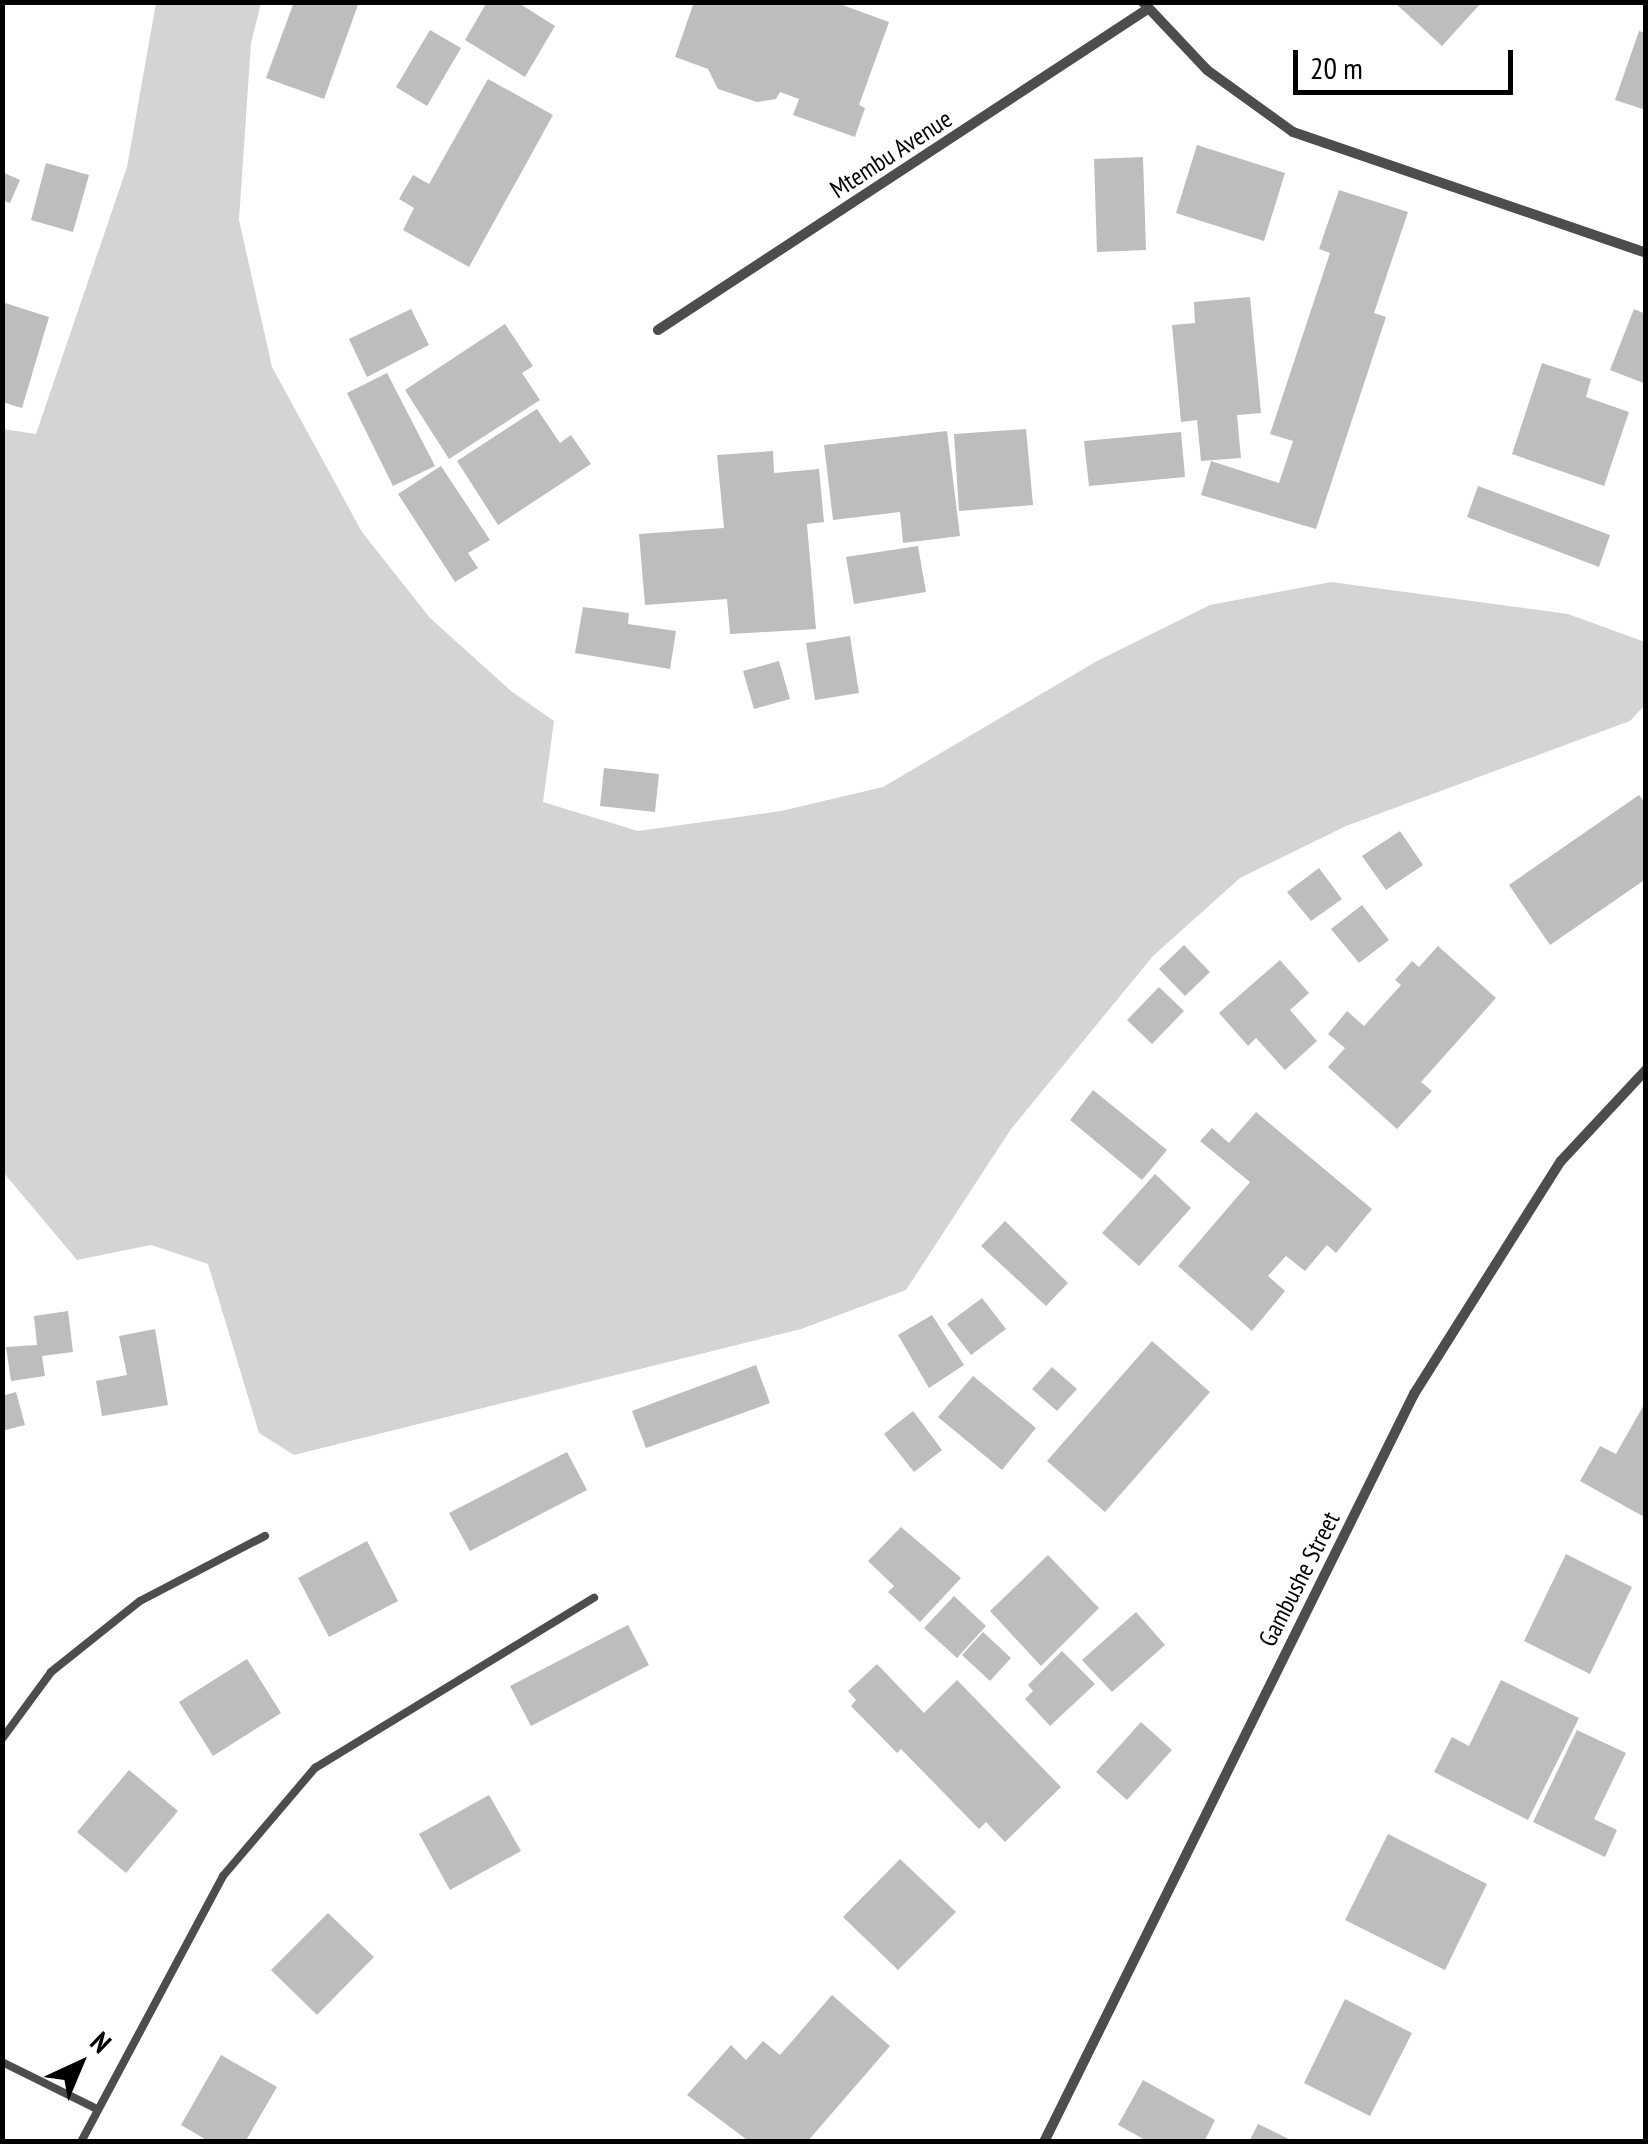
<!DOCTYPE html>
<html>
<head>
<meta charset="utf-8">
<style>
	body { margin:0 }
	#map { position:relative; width:1648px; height:2144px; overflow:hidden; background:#fff; font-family:"PT Sans Narrow",sans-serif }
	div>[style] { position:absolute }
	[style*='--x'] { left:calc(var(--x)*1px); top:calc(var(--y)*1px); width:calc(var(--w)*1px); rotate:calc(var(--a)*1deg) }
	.green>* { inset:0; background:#d4d4d4 }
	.building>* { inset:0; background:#bdbdbd }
	.service>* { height:8px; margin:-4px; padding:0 4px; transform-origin:4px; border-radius:4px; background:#4d4d4d }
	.minor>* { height:10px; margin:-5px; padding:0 5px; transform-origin:5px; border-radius:5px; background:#4d4d4d }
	span { translate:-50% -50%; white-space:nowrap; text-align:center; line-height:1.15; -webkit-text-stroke:8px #fff; paint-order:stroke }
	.street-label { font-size:25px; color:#000 }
	.frame { position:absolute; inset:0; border:5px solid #000; pointer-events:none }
	.north { position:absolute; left:30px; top:2014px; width:100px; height:100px; -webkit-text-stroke:8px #fff; paint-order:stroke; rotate:44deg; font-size:28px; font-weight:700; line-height:40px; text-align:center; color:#000 }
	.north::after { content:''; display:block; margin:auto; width:35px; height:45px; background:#000; clip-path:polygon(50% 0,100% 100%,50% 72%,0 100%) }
	.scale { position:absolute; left:1293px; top:50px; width:220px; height:45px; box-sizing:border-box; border:5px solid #000; border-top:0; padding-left:12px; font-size:30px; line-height:35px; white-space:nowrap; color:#000; -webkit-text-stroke:8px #fff; paint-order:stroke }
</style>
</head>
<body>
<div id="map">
	<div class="green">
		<div style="clip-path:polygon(156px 3px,261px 3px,251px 43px,239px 220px,272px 367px,362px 532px,430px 618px,511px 691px,554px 721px,543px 802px,638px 831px,781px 811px,883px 787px,1097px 661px,1210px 605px,1331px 582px,1568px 614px,1645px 642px,1645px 705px,1630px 721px,1346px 826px,1240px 878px,1153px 956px,1011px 1129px,906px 1290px,801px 1329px,294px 1455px,259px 1433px,208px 1264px,151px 1245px,77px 1260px,3px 1172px,3px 429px,36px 434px,127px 167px)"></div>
	</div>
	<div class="building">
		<div style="clip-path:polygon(294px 2px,359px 2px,324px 99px,266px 78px)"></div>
		<div style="clip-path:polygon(487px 2px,517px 2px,555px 26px,525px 77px,465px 40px)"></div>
		<div style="clip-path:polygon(694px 2px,834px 2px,889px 22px,859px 105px,865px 108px,855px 137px,793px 115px,799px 99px,780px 92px,776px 99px,757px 102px,718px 89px,708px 69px,675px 57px)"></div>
		<div style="clip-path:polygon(1394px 2px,1482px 2px,1442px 46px)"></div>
		<div style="clip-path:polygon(430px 30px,461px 48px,427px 106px,396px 87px)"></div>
		<div style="clip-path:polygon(1639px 31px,1646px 33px,1646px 110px,1615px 100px)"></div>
		<div style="clip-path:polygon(488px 79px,553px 115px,469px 267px,403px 230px,414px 208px,399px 199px,413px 175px,429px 184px)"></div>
		<div style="clip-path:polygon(1197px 145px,1285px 173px,1264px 241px,1176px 213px)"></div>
		<div style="clip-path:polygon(1143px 157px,1146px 250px,1097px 252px,1094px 159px)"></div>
		<div style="clip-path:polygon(46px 163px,89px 175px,73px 232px,31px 220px)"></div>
		<div style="clip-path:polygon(2px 172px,20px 180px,10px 203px,2px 200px)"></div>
		<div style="clip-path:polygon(1339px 190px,1408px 212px,1374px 313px,1386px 317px,1316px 529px,1201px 495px,1211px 461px,1279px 483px,1293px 441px,1270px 434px,1330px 253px,1319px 249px)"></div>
		<div style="clip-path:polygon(1250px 297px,1261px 413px,1237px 415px,1241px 458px,1201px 461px,1197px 420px,1181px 422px,1172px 325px,1195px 323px,1194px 302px)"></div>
		<div style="clip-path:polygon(2px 302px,49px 317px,22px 408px,2px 402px)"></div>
		<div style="clip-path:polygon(411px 309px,429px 345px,367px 377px,349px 339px)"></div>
		<div style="clip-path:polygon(1634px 309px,1646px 314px,1646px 384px,1610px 370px)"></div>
		<div style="clip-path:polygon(505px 324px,533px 366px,522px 373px,540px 400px,449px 459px,405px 390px)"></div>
		<div style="clip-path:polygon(1542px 363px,1591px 379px,1586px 397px,1629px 412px,1604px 486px,1512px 454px)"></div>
		<div style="clip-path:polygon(387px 373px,435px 466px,393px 486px,347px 393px)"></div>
		<div style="clip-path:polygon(537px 409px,560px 443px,571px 435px,591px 464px,498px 525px,457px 461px)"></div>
		<div style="clip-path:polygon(1026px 429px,1033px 505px,959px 511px,954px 434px)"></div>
		<div style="clip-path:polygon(947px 431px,960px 536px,903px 543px,900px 512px,833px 520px,824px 445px)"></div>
		<div style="clip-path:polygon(1181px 432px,1185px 477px,1089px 486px,1084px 441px)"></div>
		<div style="clip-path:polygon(773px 451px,774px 473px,819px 469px,824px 522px,807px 524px,816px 629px,730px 634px,727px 599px,645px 605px,639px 534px,724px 528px,717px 455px)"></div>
		<div style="clip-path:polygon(441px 466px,490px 540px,468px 553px,478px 568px,455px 582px,398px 494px)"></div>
		<div style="clip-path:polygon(1478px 486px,1610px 535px,1599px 567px,1467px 517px)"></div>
		<div style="clip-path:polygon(918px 546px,926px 592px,854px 604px,846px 557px)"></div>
		<div style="clip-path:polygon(583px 607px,629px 613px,628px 624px,676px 631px,670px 669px,575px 653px)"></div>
		<div style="clip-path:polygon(850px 636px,859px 693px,815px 700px,806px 643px)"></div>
		<div style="clip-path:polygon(779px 661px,790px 699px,754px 709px,743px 671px)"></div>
		<div style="clip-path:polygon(604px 768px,659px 774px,655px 812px,600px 806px)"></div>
		<div style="clip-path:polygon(1639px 795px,1646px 804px,1646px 879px,1550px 945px,1509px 885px)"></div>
		<div style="clip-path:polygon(1400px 831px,1423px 865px,1386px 890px,1362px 856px)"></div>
		<div style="clip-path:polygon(1319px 868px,1342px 899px,1311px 921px,1287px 892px)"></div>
		<div style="clip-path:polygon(1362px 905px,1389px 940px,1359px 963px,1331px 929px)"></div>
		<div style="clip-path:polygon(1184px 945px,1210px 972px,1185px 996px,1159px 969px)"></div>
		<div style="clip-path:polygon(1438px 946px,1496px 998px,1421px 1082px,1432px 1091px,1397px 1129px,1328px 1067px,1345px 1048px,1328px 1034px,1347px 1011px,1364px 1026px,1401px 985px,1395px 980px,1412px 961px,1419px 967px)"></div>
		<div style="clip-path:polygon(1280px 960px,1309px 993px,1290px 1010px,1317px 1041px,1285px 1070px,1256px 1038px,1248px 1046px,1219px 1013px)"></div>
		<div style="clip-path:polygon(1159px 987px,1184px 1011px,1152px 1044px,1127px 1020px)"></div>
		<div style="clip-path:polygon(1093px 1090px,1167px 1150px,1142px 1180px,1070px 1120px)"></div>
		<div style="clip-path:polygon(1256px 1112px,1372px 1209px,1336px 1253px,1327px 1245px,1305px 1271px,1286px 1256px,1268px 1276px,1285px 1291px,1252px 1331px,1178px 1266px,1250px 1182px,1200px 1141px,1212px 1128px,1229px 1143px)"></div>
		<div style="clip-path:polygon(1155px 1174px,1191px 1208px,1139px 1266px,1102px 1233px)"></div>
		<div style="clip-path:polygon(1005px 1221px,1068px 1283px,1046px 1306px,981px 1246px)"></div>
		<div style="clip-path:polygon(982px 1298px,1006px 1329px,971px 1355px,947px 1324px)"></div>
		<div style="clip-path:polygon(68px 1311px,73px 1352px,42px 1356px,45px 1376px,11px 1381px,6px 1347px,37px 1345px,34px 1316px)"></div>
		<div style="clip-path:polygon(932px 1315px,964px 1365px,929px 1388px,898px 1335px)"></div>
		<div style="clip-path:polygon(155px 1329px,168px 1405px,102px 1416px,96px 1381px,127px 1375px,119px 1336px)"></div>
		<div style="clip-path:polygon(1152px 1341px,1210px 1392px,1105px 1512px,1047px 1461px)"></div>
		<div style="clip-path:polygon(756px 1365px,770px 1403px,646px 1448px,632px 1411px)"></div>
		<div style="clip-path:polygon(1052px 1367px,1077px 1389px,1057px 1411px,1032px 1389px)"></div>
		<div style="clip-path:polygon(973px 1376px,1036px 1428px,1002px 1470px,938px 1417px)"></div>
		<div style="clip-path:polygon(16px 1392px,25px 1425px,2px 1431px,2px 1396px)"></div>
		<div style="clip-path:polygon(1646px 1401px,1646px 1518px,1580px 1481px,1600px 1446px,1616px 1454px)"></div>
		<div style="clip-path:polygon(913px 1411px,942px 1450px,914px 1472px,884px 1434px)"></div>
		<div style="clip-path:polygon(567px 1452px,587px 1490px,470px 1551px,449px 1513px)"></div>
		<div style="clip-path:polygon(901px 1527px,961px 1578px,920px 1622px,888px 1592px,894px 1586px,868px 1561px)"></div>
		<div style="clip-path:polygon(367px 1541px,398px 1601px,329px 1637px,298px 1578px)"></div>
		<div style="clip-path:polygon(1566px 1554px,1632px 1587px,1590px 1674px,1524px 1641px)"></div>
		<div style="clip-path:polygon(1048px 1555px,1099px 1608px,1041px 1666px,990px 1611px)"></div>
		<div style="clip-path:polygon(954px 1596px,986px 1626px,957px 1658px,924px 1628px)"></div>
		<div style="clip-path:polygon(1136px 1612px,1165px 1645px,1112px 1692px,1082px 1660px)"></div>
		<div style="clip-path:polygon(628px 1625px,649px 1665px,531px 1726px,510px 1686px)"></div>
		<div style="clip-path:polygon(983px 1632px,1011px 1658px,990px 1681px,962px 1655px)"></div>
		<div style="clip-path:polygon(1062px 1651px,1095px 1684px,1050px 1726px,1025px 1699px,1033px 1691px,1028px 1685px)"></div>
		<div style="clip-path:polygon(247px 1659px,281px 1713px,213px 1756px,179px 1702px)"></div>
		<div style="clip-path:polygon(877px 1664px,924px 1713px,957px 1680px,1061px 1787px,1005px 1842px,986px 1822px,979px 1829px,901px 1749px,897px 1753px,851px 1706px,856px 1700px,848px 1691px)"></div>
		<div style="clip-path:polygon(1501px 1680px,1579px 1718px,1528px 1820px,1434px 1772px,1452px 1737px,1469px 1746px)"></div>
		<div style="clip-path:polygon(1141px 1722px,1172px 1750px,1127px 1800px,1096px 1772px)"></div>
		<div style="clip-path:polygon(1577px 1730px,1626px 1753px,1594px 1819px,1617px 1830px,1605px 1857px,1533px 1822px)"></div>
		<div style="clip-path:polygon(129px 1770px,178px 1811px,126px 1873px,77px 1832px)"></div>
		<div style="clip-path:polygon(489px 1795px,521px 1851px,450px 1890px,419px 1834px)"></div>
		<div style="clip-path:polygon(1388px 1834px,1487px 1884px,1445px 1970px,1345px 1920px)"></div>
		<div style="clip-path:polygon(900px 1859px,956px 1912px,898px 1970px,843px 1917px)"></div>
		<div style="clip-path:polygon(328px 1913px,374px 1957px,317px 2015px,271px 1970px)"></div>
		<div style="clip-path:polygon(832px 1995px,890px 2046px,807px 2142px,750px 2142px,687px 2095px,731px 2045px,746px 2060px,763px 2041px,780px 2055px)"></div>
		<div style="clip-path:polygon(1345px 1999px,1412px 2033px,1370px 2116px,1304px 2083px)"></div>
		<div style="clip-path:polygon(221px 2055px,277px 2087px,245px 2142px,210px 2142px,181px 2125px)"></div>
		<div style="clip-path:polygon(1143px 2080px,1215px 2120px,1204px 2142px,1149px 2142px,1118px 2125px)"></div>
		<div style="clip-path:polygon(1258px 2124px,1295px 2142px,1249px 2142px)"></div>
	</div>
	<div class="service">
		<div style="--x:2;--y:1739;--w:83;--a:-53.8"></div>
		<div style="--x:51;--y:1672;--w:114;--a:-38.6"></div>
		<div style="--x:140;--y:1601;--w:141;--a:-27.5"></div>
		<div style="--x:2;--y:2062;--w:104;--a:26.3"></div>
		<div style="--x:81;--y:2142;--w:302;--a:-61.9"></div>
		<div style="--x:223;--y:1876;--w:142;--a:-49.6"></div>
		<div style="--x:315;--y:1768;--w:327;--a:-31.4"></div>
	</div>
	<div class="minor">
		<div style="--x:1143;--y:2;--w:93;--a:46.7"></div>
		<div style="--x:1207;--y:70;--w:106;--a:35.8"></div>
		<div style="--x:1293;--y:132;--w:373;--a:18.9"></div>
		<div style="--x:658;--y:330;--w:584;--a:-33.25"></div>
		<div style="--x:1044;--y:2142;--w:835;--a:-63.68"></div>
		<div style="--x:1414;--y:1394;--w:275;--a:-57.8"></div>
		<div style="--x:1561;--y:1161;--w:125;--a:-47"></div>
	</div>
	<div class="street-label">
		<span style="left:891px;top:154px;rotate:-33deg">Mtembu Avenue</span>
		<span style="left:1299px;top:1579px;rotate:-63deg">Gambushe Street</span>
	</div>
	<div class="frame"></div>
	<div class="north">N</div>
	<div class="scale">20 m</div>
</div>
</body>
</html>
